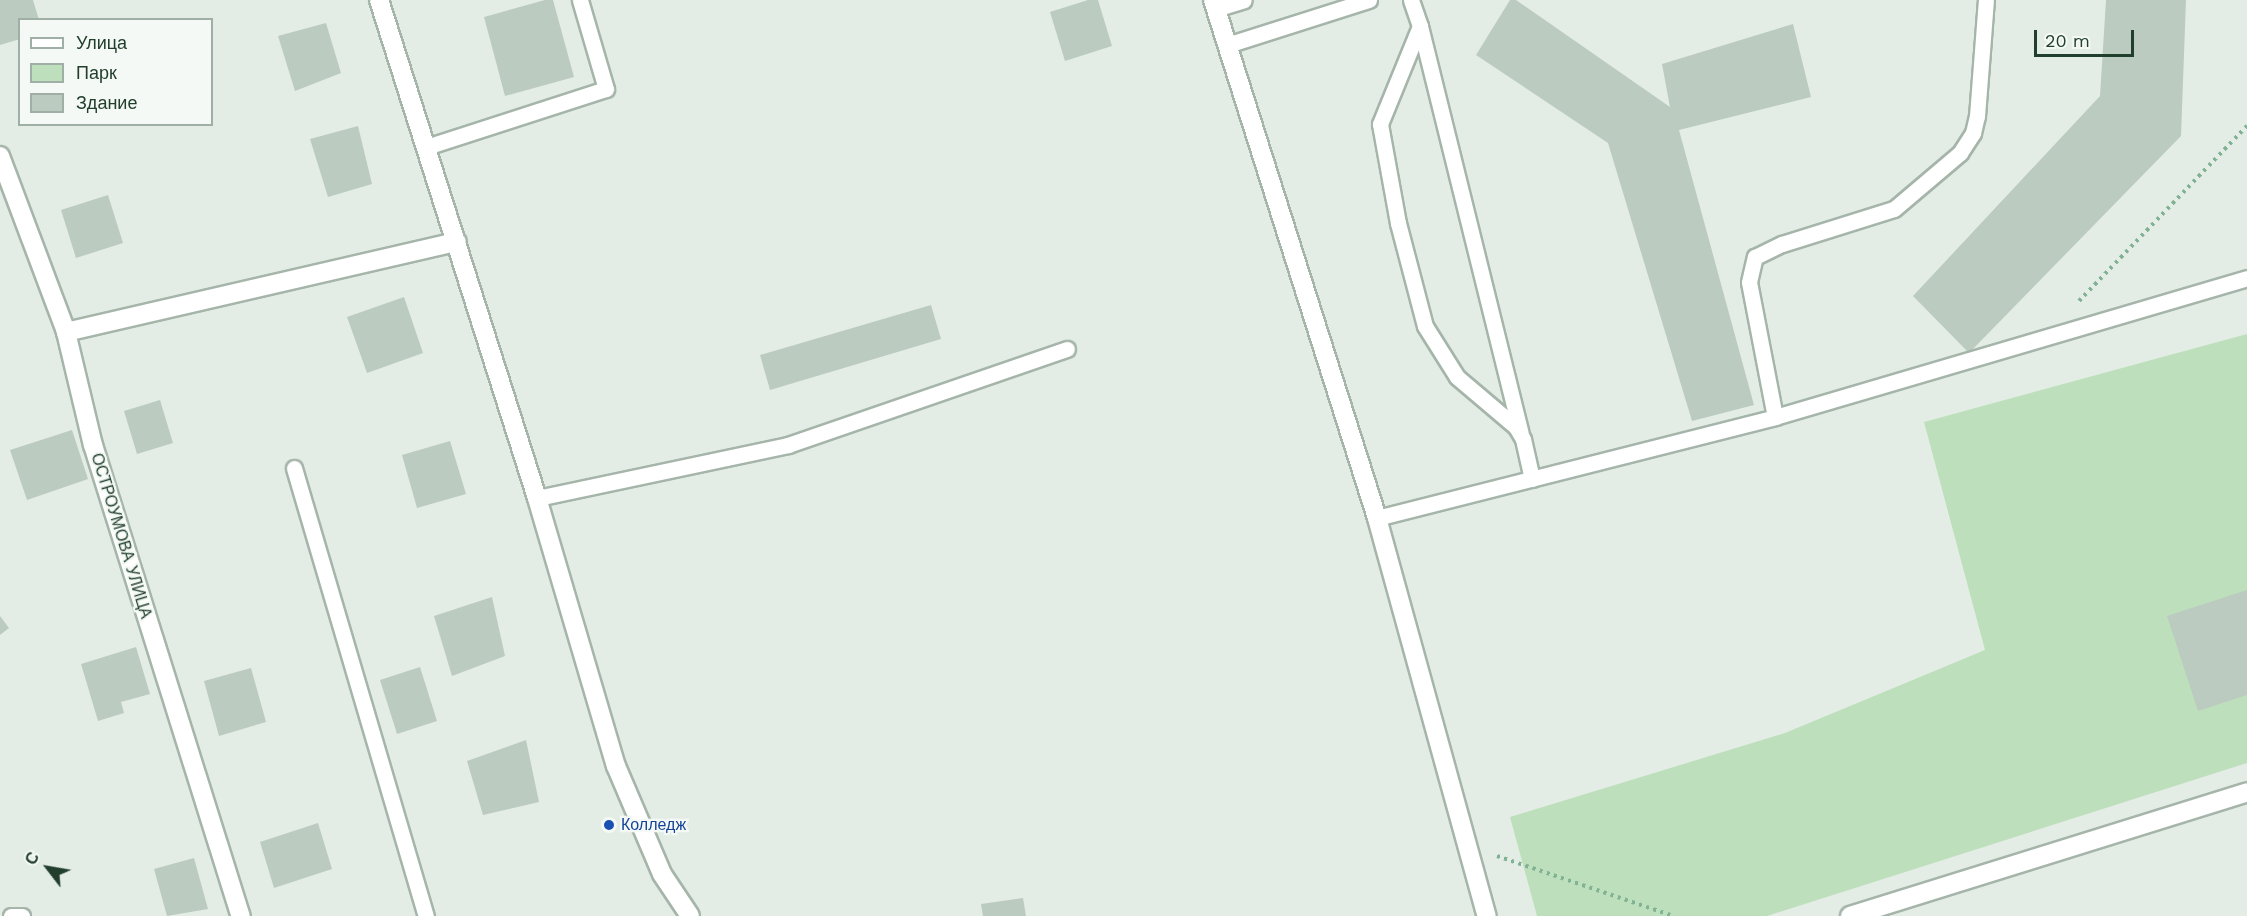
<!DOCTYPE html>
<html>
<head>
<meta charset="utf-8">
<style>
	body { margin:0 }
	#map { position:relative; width:2247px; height:916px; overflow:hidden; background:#e3ede5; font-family:"Work Sans",sans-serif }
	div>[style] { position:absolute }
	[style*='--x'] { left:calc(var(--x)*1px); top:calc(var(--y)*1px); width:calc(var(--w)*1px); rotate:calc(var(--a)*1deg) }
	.green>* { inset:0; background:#bddfbb }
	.building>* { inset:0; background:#bbcbc0 }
	.path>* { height:4px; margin-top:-2px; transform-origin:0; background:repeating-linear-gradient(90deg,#82b294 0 3px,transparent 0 7.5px) }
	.roads { filter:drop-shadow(2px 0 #a5b5aa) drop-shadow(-2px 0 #a5b5aa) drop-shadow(0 2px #a5b5aa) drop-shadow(0 -2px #a5b5aa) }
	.lane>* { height:15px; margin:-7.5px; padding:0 7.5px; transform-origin:7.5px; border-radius:7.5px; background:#fff }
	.street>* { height:18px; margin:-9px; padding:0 9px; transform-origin:9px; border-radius:9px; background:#fff }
	.secondary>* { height:18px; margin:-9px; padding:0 9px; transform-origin:9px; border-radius:9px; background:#fff }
	.dots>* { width:16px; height:16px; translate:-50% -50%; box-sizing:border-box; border:3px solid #f4f9f5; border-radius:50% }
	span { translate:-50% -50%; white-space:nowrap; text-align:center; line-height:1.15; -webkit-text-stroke:4.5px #f4f9f5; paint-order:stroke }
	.street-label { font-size:16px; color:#223f2e }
	.transit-label { font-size:16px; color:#164399 }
	.left { translate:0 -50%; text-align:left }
	.legend { position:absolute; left:18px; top:18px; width:195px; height:108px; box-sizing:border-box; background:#f4f9f5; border:2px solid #a0afa5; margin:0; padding:8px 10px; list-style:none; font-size:18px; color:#223f2e }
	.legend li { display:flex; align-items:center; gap:12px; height:30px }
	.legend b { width:30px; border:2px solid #a0afa5 }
	.north { position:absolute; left:18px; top:838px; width:60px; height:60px; -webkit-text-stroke:4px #f4f9f5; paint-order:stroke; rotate:301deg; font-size:16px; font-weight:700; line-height:24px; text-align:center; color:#223f2e }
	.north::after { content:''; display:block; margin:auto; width:21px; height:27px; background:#223f2e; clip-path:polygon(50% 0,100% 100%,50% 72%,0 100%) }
	.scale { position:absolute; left:2034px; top:30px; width:100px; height:27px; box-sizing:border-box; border:3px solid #223f2e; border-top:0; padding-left:8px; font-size:18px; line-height:21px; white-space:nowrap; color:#223f2e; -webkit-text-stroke:4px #f4f9f5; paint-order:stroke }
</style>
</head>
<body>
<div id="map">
	<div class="green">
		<div style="clip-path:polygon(2247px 334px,2247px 763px,1767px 916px,1537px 916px,1510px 817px,1785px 733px,1985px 650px,1924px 422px)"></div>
	</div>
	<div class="building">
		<div style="clip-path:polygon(0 0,33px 0,39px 20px,20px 20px,20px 39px,0 45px)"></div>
		<div style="clip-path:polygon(545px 0,553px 0,574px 77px,505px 96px,484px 17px)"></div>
		<div style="clip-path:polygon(1088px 0,1098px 0,1112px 46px,1065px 61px,1050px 12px)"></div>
		<div style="clip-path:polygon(1510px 0,1516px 0,1670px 107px,1662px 64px,1793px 24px,1811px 97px,1679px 130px,1754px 405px,1692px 421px,1608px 143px,1476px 55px)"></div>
		<div style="clip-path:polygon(2106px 0,2186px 0,2181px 136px,1969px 353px,1913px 296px,2100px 96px)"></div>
		<div style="clip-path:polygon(326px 23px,341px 73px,295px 91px,278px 36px)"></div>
		<div style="clip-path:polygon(358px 126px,372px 184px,328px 197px,310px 139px)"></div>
		<div style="clip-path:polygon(108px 195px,123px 243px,76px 258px,61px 210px)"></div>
		<div style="clip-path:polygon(404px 297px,423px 353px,367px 373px,347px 317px)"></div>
		<div style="clip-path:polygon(931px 305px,941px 339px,770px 390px,760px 355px)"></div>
		<div style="clip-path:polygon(160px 400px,173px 443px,137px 454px,124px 411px)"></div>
		<div style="clip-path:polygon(72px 430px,88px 479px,27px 500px,10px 450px)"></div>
		<div style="clip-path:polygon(450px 441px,466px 494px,417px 508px,402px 455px)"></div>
		<div style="clip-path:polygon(2247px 590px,2247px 695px,2198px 711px,2167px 616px)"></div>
		<div style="clip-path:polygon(492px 597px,505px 656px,452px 676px,434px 616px)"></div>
		<div style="clip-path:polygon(0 616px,9px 628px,0 635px)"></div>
		<div style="clip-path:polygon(136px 647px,150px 694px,121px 702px,124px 713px,98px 721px,81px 664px)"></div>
		<div style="clip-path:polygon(420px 667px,437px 721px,397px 734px,380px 680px)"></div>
		<div style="clip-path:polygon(251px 668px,266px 722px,219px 736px,204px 681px)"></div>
		<div style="clip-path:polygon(526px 740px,539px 802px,483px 815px,467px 761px)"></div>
		<div style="clip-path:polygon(318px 823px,332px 869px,274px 888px,260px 842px)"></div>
		<div style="clip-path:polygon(194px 858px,208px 909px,167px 916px,154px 869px)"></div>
		<div style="clip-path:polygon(1023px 898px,1026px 916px,983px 916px,981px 904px)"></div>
	</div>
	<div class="path">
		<div style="--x:2079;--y:301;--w:243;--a:-46.2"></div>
		<div style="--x:1497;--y:856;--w:186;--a:18.8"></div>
	</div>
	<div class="roads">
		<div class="lane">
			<div style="--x:1411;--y:0;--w:28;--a:71"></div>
			<div style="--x:1420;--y:26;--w:106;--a:112.2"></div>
			<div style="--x:1380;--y:124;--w:101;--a:79.7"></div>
			<div style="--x:1398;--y:223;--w:106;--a:75.3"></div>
			<div style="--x:1425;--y:326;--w:60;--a:57.9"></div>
			<div style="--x:1457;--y:377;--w:77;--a:40.3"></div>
			<div style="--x:1516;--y:427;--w:14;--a:60"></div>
			<div style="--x:1523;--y:439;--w:41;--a:77.3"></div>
			<div style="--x:1215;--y:9;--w:30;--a:-17"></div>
			<div style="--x:1420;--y:26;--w:419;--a:76.1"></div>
			<div style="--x:1227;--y:45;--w:149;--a:-17.6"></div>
			<div style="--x:426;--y:147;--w:189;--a:-17.9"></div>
			<div style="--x:606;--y:89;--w:93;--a:-106.3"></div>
			<div style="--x:1775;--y:417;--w:137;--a:-100.9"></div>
			<div style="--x:1749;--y:282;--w:26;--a:-77"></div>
			<div style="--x:1755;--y:257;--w:30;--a:-26"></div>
			<div style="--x:1782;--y:244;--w:117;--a:-17.4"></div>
			<div style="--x:1894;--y:209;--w:87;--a:-40.3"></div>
			<div style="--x:1960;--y:153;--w:24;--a:-57"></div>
			<div style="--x:1973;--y:133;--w:17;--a:-77"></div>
			<div style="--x:1977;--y:116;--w:116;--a:-85.6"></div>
			<div style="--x:294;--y:468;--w:467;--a:73.6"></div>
			<div style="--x:537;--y:498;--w:257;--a:-11.9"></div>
			<div style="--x:788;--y:445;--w:295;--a:-19"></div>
			<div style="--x:1377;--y:518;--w:411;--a:-14.2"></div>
			<div style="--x:1775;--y:417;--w:492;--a:-16.4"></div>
			<div style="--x:11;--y:916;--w:11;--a:0"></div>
		</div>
		<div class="street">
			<div style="--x:1213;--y:0;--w:543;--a:72.43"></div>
			<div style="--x:1377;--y:518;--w:413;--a:74.6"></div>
			<div style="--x:0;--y:156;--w:188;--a:69.4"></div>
			<div style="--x:66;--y:332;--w:116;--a:76.6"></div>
			<div style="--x:93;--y:445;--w:494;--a:72.6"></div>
			<div style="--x:66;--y:332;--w:401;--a:-13"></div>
		</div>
		<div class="secondary">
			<div style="--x:379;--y:0;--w:522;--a:72.4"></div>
			<div style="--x:537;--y:498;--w:279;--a:73.6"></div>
			<div style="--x:616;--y:766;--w:117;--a:66.9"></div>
			<div style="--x:662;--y:874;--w:50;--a:56.3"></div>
			<div style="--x:1850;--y:916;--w:416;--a:-17.3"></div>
		</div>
	</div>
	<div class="dots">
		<div style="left:609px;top:825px;background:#1a4fb4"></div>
	</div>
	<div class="street-label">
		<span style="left:121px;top:536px;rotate:73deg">ОСТРОУМОВА УЛИЦА</span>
	</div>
	<div class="transit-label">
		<span class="left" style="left:621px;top:825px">Колледж</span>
	</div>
	<ul class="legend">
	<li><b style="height:8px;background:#fff"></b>Улица</li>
	<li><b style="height:16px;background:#bddfbb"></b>Парк</li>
	<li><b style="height:16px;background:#bbcbc0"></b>Здание</li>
	</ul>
	<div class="north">С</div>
	<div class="scale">20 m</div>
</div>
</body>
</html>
